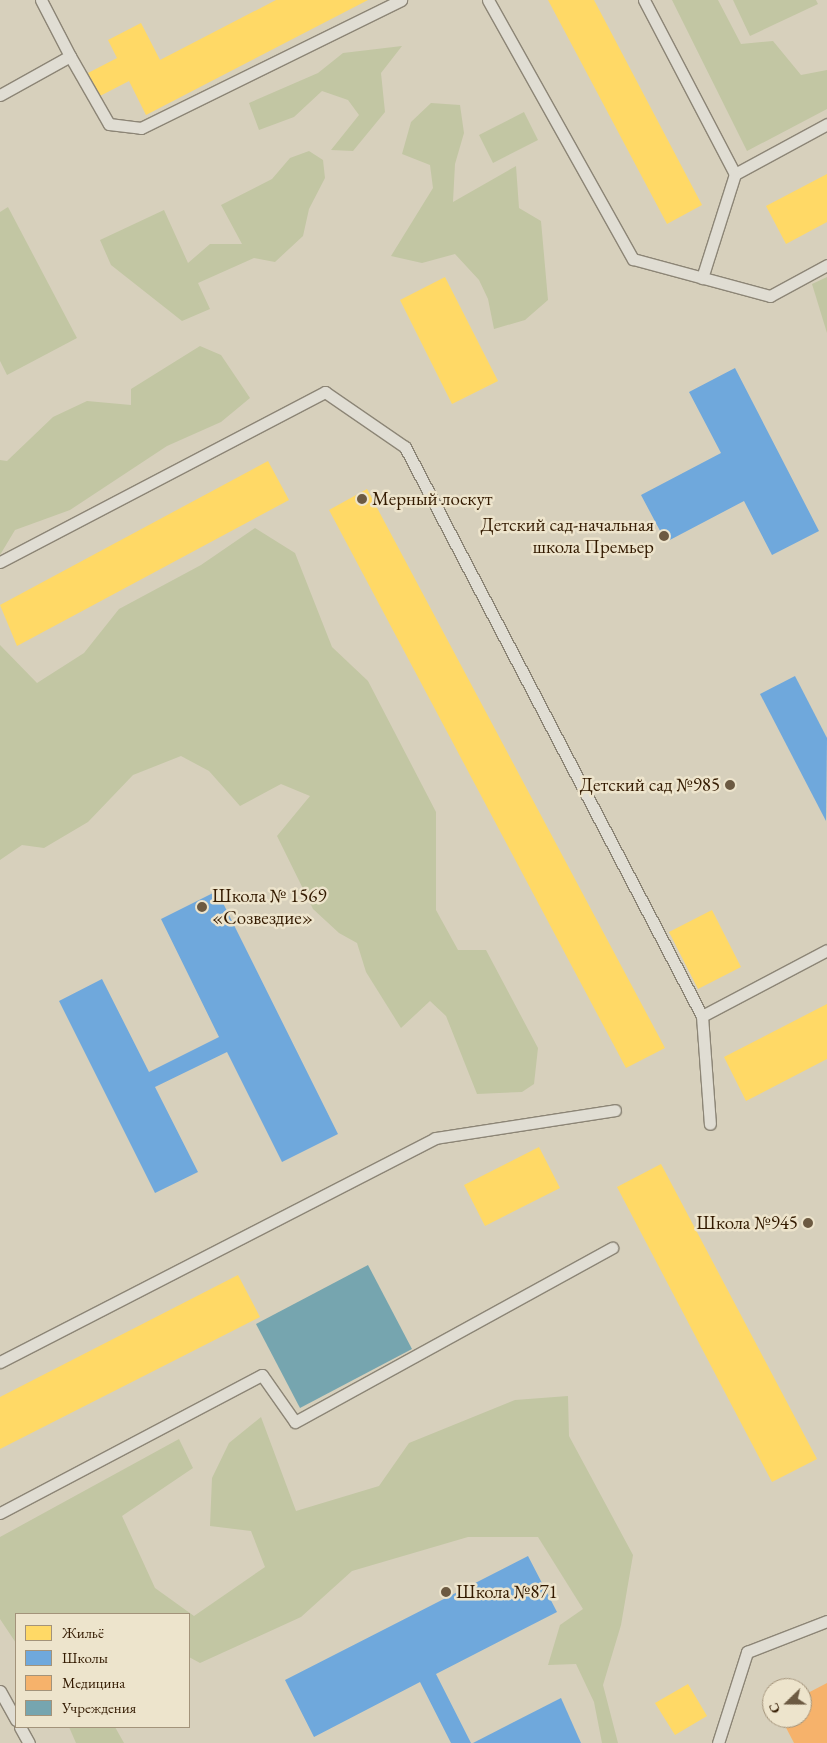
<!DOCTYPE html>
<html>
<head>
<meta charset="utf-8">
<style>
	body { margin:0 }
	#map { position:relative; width:827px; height:1743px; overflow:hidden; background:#d7d0bc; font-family:"EB Garamond",serif }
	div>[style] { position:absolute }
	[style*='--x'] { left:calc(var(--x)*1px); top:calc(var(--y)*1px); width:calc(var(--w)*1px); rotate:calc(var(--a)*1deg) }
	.green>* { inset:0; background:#c2c6a3 }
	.homes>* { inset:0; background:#ffd966 }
	.schools>* { inset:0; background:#6fa8dc }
	.health>* { inset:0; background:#f6b26b }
	.public>* { inset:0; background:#76a5af }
	.roads { filter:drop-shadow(1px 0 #8c8576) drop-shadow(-1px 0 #8c8576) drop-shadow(0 1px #8c8576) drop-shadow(0 -1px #8c8576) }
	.service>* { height:11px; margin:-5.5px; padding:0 5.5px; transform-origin:5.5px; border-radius:5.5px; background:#e0ddd3 }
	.dots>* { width:14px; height:14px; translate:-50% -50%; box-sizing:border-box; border:2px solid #ede4cc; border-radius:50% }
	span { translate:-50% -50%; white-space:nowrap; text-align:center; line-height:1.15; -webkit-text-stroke:5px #ede4cc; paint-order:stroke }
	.poi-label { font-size:19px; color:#331a00 }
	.left { translate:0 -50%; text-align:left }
	.right { translate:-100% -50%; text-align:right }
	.legend { position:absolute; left:15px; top:1613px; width:175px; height:115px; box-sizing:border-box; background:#ede4cc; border:1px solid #a3937a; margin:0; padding:6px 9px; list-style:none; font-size:15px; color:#331a00 }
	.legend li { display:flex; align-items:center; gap:10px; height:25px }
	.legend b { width:25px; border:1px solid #a3937a }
	.north { position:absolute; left:762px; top:1678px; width:50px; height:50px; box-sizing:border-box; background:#ede4cc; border:1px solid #a3937a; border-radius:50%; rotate:248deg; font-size:14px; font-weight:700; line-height:20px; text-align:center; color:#331a00 }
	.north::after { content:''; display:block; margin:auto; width:18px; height:22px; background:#6c5a42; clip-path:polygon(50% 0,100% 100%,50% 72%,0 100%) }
</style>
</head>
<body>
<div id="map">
	<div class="green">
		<div style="clip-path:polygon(672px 0,718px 0,741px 44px,773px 41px,801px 75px,827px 70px,827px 109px,747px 151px)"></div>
		<div style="clip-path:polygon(733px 0,816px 0,818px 4px,750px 36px)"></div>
		<div style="clip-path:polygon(402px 46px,381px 73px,385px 112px,353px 151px,331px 150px,359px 115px,348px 100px,322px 91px,294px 117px,259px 130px,249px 103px,318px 73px,343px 53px)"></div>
		<div style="clip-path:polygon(431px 103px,460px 105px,464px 133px,455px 164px,453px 202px,516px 166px,519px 208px,541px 221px,548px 300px,525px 320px,494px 329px,488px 299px,479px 280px,455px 254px,422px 263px,391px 256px,433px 188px,430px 165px,402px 154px,411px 122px)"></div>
		<div style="clip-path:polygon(524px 112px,538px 140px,493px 163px,479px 135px)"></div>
		<div style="clip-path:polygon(309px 151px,323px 160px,325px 178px,309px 209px,303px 236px,275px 262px,254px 258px,198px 283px,210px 309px,182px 321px,111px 265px,100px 240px,164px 210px,188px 263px,210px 244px,242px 244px,221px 205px,272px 179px,290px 158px)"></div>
		<div style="clip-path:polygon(8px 207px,77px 338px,7px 375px,0 361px,0 212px)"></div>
		<div style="clip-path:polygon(827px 277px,827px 333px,812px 284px)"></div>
		<div style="clip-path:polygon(200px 346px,221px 355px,250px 398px,221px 422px,167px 446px,70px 510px,15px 530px,0 555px,0 460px,7px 461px,53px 417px,87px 401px,131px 405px,131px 389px)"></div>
		<div style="clip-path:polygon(255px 528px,295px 553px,332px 647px,368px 681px,436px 812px,436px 910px,458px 950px,486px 950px,538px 1048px,534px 1084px,522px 1092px,477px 1094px,446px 1016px,430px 1001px,401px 1028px,366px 972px,357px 943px,339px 933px,313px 909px,277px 836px,310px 796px,281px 784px,240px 806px,209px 771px,181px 756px,133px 775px,88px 822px,44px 848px,22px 845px,0 860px,0 645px,37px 683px,84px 653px,119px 609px,201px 565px)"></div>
		<div style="clip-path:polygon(568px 1396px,569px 1436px,633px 1555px,621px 1625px,603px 1685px,618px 1743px,602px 1743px,594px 1702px,576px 1664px,548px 1665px,560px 1625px,583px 1609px,538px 1537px,468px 1537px,352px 1571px,301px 1617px,200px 1663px,189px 1657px,189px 1614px,16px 1614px,16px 1643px,0 1619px,0 1537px,179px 1439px,193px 1468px,122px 1516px,155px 1588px,194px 1616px,265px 1567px,251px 1531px,210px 1526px,212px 1478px,229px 1443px,261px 1417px,296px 1511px,379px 1486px,409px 1443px,515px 1400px)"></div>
		<div style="clip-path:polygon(69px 1727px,115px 1727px,124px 1743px,76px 1743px)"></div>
	</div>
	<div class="homes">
		<div style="clip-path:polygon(276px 0,368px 0,146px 115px,129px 81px,100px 96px,88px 73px,117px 58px,108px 40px,141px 23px,160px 60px)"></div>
		<div style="clip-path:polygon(548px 0,594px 0,702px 205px,667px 224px)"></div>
		<div style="clip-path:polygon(827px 174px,827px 222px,786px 244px,766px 206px)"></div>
		<div style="clip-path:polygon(445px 277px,498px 381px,452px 404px,400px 300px)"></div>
		<div style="clip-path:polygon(268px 461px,289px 500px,17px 646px,0 605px)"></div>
		<div style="clip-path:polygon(367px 489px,665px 1048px,626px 1068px,329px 510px)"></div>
		<div style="clip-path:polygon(712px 910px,741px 967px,698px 989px,669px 932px)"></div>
		<div style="clip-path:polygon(827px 1004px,827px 1059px,746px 1101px,724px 1057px)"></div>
		<div style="clip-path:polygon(539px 1147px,560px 1188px,485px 1226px,464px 1185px)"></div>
		<div style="clip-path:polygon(661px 1164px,817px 1459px,772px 1482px,617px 1187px)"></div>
		<div style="clip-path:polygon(238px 1275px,260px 1317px,0 1449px,0 1397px)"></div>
		<div style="clip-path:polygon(688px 1684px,707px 1716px,675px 1735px,655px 1703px)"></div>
	</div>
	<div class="schools">
		<div style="clip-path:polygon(735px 368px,819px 531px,772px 555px,744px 501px,666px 542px,641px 495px,721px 453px,689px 392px)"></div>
		<div style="clip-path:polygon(795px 676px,827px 738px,826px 821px,760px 694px)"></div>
		<div style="clip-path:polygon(217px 891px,338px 1134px,282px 1162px,227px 1052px,155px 1087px,198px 1172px,155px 1193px,59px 1001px,102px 979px,149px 1072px,219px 1037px,161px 919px)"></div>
		<div style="clip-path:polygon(528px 1556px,557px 1612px,436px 1674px,471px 1743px,451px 1743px,420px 1682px,314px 1737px,285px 1680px)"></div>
		<div style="clip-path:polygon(561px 1698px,581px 1743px,473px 1743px)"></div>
	</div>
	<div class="health">
		<div style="clip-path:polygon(827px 1683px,827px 1743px,794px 1743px,781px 1718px,802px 1718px,802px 1696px)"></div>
	</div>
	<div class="public">
		<div style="clip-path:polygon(368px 1265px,412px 1349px,300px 1408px,256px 1324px)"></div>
	</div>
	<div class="roads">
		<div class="service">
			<div style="--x:488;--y:0;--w:297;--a:60.8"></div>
			<div style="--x:633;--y:259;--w:142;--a:15.1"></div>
			<div style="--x:770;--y:296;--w:65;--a:-28.5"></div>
			<div style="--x:644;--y:0;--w:196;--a:62.4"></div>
			<div style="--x:735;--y:174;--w:105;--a:-28.5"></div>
			<div style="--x:70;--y:56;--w:78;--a:60.2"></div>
			<div style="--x:109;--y:124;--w:32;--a:7"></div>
			<div style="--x:141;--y:128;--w:290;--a:-26.2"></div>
			<div style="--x:0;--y:95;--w:80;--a:-29.1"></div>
			<div style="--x:70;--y:56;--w:63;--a:-117.4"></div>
			<div style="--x:702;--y:278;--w:109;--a:-72.4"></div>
			<div style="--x:0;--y:562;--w:367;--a:-27.6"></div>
			<div style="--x:325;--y:392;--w:97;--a:34.5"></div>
			<div style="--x:405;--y:447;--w:642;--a:62.44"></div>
			<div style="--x:702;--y:1016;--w:108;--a:85.8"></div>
			<div style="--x:702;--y:1016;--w:141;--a:-27.8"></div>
			<div style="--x:0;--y:1362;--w:489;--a:-27.2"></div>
			<div style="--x:435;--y:1138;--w:182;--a:-8.8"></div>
			<div style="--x:0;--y:1513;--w:296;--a:-27.8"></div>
			<div style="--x:262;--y:1375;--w:57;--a:54.9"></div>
			<div style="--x:295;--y:1422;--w:362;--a:-28.8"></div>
			<div style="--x:0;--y:1691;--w:33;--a:61"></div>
			<div style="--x:20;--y:1727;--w:18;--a:61"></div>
			<div style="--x:718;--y:1743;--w:96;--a:-72.3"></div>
			<div style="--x:747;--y:1652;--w:86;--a:-21.2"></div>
		</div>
	</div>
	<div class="dots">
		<div style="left:362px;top:499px;background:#6c5a42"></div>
		<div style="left:664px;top:536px;background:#6c5a42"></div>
		<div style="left:730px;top:785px;background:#6c5a42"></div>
		<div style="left:202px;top:907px;background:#6c5a42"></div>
		<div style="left:808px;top:1223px;background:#6c5a42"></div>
		<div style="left:446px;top:1592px;background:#6c5a42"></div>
	</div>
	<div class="poi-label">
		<span class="left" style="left:372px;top:499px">Мерный лоскут</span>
		<span class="right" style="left:654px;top:536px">Детский сад-начальная<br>школа Премьер</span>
		<span class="right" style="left:720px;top:785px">Детский сад №985</span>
		<span class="left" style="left:212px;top:907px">Школа № 1569<br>«Созвездие»</span>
		<span class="right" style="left:798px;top:1223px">Школа №945</span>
		<span class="left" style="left:456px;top:1592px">Школа №871</span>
	</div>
	<ul class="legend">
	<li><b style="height:14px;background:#ffd966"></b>Жильё</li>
	<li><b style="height:14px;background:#6fa8dc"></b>Школы</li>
	<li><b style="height:14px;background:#f6b26b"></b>Медицина</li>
	<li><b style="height:14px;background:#76a5af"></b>Учреждения</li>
	</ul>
	<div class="north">С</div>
</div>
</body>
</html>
